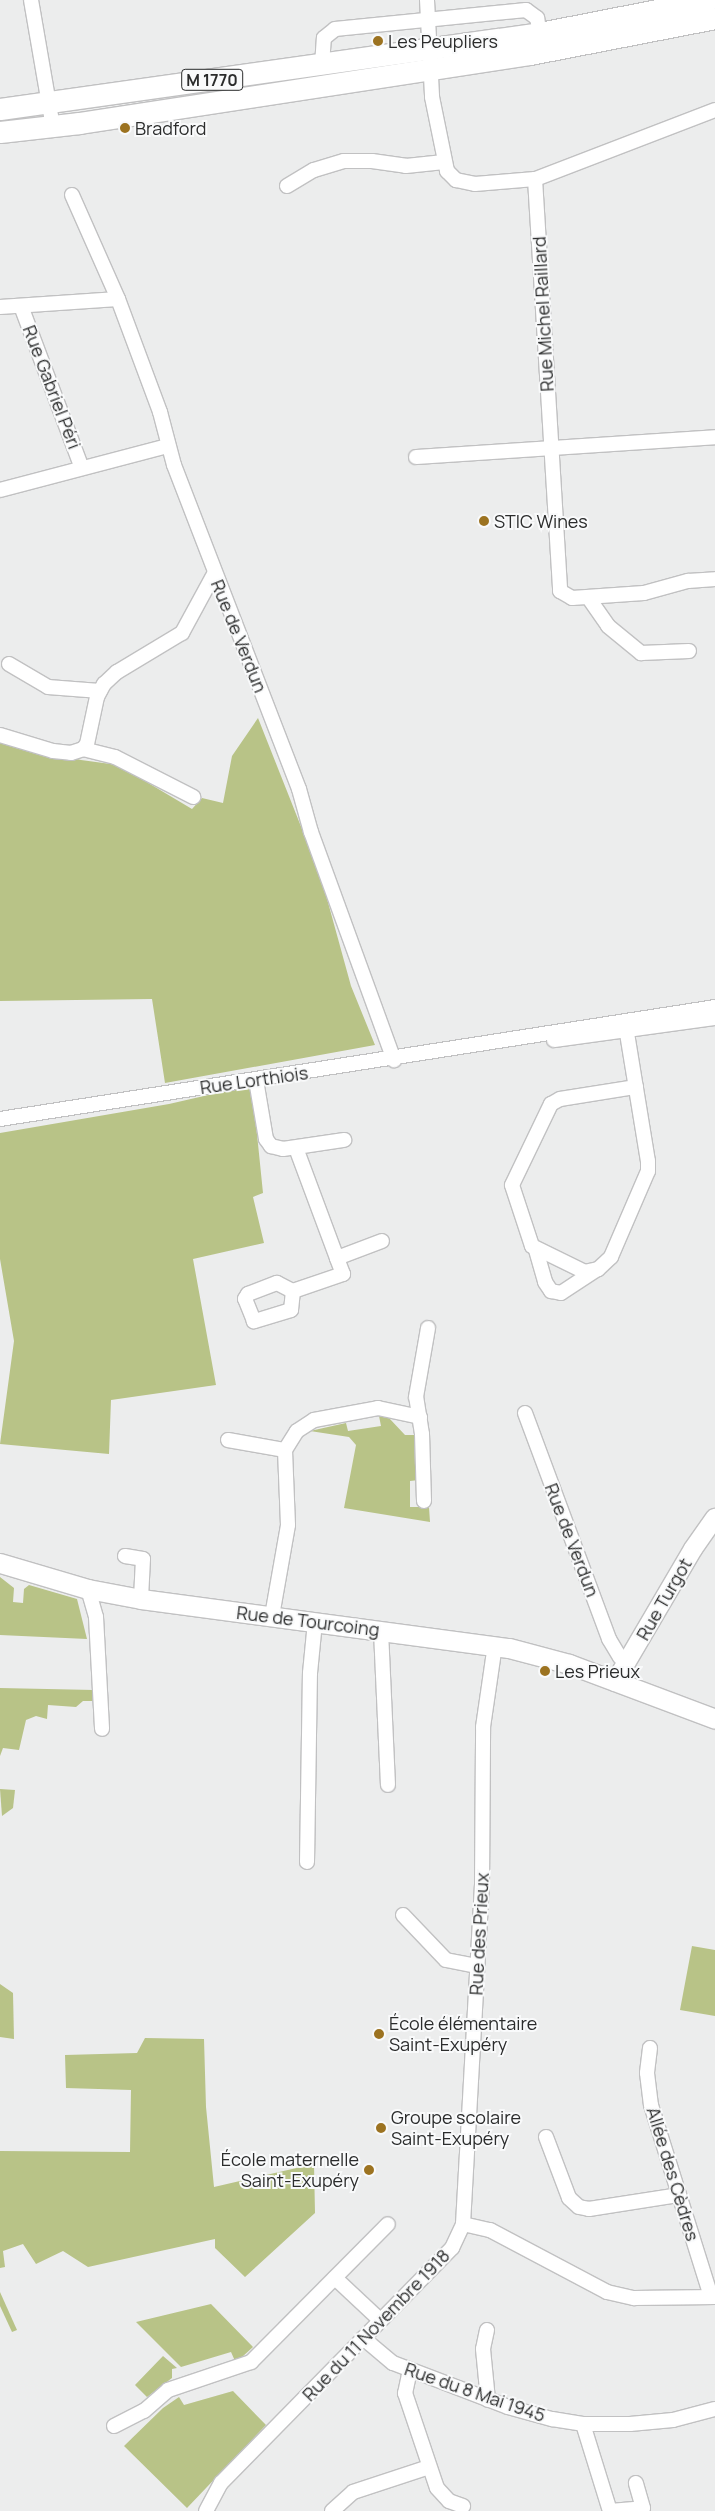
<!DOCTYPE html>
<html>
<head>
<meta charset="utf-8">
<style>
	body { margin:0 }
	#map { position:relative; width:715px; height:2511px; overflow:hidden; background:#eceded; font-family:Manrope,sans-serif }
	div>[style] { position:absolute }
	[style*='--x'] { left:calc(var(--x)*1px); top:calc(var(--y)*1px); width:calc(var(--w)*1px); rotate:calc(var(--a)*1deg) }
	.green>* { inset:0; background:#b8c387 }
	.roads { filter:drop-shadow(1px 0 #c1c1c2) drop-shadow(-1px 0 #c1c1c2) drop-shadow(0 1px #c1c1c2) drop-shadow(0 -1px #c1c1c2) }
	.minor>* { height:14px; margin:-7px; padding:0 7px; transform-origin:7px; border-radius:7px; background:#fff }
	.tertiary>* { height:18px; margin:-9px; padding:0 9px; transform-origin:9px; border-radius:9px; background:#fff }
	.secondary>* { height:19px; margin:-9.5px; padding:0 9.5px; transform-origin:9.5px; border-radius:9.5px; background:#fff }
	.primary>* { height:21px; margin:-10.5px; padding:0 10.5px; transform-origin:10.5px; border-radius:10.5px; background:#fff }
	.dots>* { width:14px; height:14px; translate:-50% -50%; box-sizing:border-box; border:2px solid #f9fafb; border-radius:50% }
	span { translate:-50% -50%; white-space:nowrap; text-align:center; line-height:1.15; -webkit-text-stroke:4px #f9fafb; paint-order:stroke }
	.shield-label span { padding:1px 4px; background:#f9fafb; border:1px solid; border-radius:4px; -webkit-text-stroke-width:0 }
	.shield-label { font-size:16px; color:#2b2c2c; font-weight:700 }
	.poi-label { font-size:18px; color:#2b2c2c }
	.left { translate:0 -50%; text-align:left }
	.right { translate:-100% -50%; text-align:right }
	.street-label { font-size:18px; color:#2b2c2c }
</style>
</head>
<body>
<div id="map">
	<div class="green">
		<div style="clip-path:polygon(258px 718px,321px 877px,351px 986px,375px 1045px,165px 1083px,152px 999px,0 1001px,0 740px,81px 760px,118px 765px,192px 809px,202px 798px,223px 803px,232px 756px)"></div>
		<div style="clip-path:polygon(252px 1085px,263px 1193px,253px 1197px,264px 1243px,193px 1259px,216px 1385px,111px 1400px,109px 1454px,0 1444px,14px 1341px,0 1259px,0 1133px,169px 1104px)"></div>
		<div style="clip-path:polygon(379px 1416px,389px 1418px,405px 1435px,414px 1435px,418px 1442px,419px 1480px,410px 1481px,410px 1507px,429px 1507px,430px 1522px,344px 1508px,356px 1445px,349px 1437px,310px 1431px,346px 1423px,348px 1431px,381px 1426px)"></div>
		<div style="clip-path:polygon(0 1577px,14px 1588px,13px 1602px,23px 1603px,24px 1589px,29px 1585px,77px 1599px,87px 1639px,0 1635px)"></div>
		<div style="clip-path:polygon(0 1688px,94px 1690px,94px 1701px,83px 1701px,76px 1707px,48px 1705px,47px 1719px,36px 1716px,26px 1720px,19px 1750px,3px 1748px,0 1756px)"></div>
		<div style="clip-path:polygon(0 1789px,15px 1790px,13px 1808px,2px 1816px)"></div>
		<div style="clip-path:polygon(692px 1946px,715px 1950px,715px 2016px,680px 2010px)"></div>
		<div style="clip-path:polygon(0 1984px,13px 1993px,14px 2039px,0 2037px)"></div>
		<div style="clip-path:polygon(145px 2038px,204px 2039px,206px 2107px,214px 2187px,314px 2164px,315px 2213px,245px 2277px,215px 2248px,215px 2239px,88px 2267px,63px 2251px,36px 2264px,23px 2244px,3px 2251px,5px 2267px,0 2268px,0 2151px,130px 2152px,131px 2090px,66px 2088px,65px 2055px,137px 2053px)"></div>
		<div style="clip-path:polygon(0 2292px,17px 2330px,12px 2332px,0 2306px)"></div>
		<div style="clip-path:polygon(211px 2304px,253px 2347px,242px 2357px,235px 2361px,231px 2352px,181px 2367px,136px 2322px)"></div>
		<div style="clip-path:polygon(163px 2356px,177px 2368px,172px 2369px,172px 2378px,147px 2397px,135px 2385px)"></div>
		<div style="clip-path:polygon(233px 2391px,266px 2425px,187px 2508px,124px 2446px,163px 2408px,179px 2397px,184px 2405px)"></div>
	</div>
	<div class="roads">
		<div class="minor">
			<div style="--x:31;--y:0;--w:129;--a:80.2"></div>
			<div style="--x:427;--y:0;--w:97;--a:87"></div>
			<div style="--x:432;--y:97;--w:76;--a:78.5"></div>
			<div style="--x:447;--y:171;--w:13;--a:45"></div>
			<div style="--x:456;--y:180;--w:19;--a:12"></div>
			<div style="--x:475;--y:184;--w:60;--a:-4.8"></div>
			<div style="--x:322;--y:65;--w:27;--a:-86"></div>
			<div style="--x:324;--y:38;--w:14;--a:-39"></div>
			<div style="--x:335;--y:29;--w:192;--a:-5.7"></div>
			<div style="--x:526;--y:10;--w:14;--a:36"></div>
			<div style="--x:537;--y:18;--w:15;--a:79"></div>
			<div style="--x:715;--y:110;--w:193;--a:159"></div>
			<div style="--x:535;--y:179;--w:413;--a:86.5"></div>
			<div style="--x:560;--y:591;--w:14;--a:30"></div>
			<div style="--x:572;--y:598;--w:72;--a:-4"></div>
			<div style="--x:644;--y:593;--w:46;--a:-15.3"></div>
			<div style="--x:688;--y:581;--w:27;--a:-4"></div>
			<div style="--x:287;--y:186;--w:31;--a:-31"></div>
			<div style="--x:314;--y:170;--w:31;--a:-17"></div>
			<div style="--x:344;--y:161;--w:28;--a:0"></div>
			<div style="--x:372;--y:161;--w:34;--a:8"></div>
			<div style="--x:406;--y:166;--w:38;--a:-6"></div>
			<div style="--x:72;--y:195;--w:114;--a:66.1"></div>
			<div style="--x:118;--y:299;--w:121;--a:69.6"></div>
			<div style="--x:160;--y:412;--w:55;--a:75.2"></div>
			<div style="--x:174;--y:465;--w:347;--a:68.9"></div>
			<div style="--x:299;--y:789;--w:45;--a:74.4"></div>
			<div style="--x:311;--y:832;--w:243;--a:70"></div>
			<div style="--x:21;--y:306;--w:173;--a:69.4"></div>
			<div style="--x:0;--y:307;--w:118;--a:-3.9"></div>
			<div style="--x:416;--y:457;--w:300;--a:-3.8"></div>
			<div style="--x:0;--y:490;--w:174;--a:-14.7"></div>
			<div style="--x:588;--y:597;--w:35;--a:55"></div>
			<div style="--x:608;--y:626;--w:43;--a:39.3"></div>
			<div style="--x:641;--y:653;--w:48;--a:-2.4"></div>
			<div style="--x:9;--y:664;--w:45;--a:30.5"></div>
			<div style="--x:48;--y:687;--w:52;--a:4.4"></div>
			<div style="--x:0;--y:735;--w:55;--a:16.8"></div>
			<div style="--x:53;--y:751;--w:18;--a:6"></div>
			<div style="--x:71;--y:753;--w:13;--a:-18"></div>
			<div style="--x:83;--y:749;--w:6;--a:-51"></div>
			<div style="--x:87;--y:744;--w:48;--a:-78"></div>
			<div style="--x:97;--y:697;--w:15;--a:-62"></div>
			<div style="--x:104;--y:684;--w:18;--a:-43"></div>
			<div style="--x:117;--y:672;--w:76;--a:-31"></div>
			<div style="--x:182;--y:633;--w:67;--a:-61.5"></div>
			<div style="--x:83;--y:749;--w:33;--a:14"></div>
			<div style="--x:115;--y:757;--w:88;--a:27.1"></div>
			<div style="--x:625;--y:1021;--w:142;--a:80.7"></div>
			<div style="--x:648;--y:1161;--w:10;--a:90"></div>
			<div style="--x:648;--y:1171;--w:94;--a:113.3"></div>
			<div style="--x:611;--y:1257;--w:18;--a:137"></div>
			<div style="--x:598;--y:1269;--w:13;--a:167"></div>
			<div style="--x:585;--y:1272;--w:59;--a:-153.9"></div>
			<div style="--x:532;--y:1246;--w:64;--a:-108.2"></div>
			<div style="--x:512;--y:1185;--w:90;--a:-64.3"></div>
			<div style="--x:551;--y:1104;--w:10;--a:-29"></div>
			<div style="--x:560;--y:1099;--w:77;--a:-9"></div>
			<div style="--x:554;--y:1040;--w:162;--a:-7.8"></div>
			<div style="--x:256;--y:1080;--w:60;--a:80.4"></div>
			<div style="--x:266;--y:1139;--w:9;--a:54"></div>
			<div style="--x:271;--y:1146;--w:12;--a:14"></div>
			<div style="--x:283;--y:1149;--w:62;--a:-8.4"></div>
			<div style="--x:0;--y:1119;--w:724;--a:-8.9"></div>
			<div style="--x:296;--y:1148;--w:117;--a:69.6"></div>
			<div style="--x:337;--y:1258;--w:48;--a:-20.7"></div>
			<div style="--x:536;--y:1250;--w:33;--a:74"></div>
			<div style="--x:545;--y:1282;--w:11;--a:56"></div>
			<div style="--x:551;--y:1291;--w:10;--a:11"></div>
			<div style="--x:561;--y:1293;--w:42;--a:-33.3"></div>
			<div style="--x:293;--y:1291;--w:19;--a:96"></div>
			<div style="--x:291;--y:1310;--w:39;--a:163"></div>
			<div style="--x:254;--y:1321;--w:24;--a:-112"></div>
			<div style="--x:245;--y:1299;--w:6;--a:-59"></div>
			<div style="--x:248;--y:1294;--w:31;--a:-21"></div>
			<div style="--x:277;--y:1283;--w:18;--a:27"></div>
			<div style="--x:293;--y:1291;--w:53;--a:-18.8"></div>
			<div style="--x:343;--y:1274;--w:17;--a:-111"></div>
			<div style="--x:525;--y:1413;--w:241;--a:69.6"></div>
			<div style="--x:609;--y:1639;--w:21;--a:59"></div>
			<div style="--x:620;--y:1657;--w:9;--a:32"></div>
			<div style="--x:228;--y:1440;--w:58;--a:10"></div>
			<div style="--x:285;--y:1450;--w:22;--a:-58"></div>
			<div style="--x:297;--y:1431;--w:20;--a:-33"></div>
			<div style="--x:314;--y:1420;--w:65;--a:-10.6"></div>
			<div style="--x:378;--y:1408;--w:43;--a:12.1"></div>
			<div style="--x:424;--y:1501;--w:67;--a:-91.7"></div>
			<div style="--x:422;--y:1434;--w:37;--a:-99"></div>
			<div style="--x:416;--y:1397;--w:70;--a:-80.1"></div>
			<div style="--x:125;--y:1556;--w:18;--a:9"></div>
			<div style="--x:143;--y:1559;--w:40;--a:92.9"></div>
			<div style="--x:88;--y:1589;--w:29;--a:74"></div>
			<div style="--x:96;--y:1617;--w:112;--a:86.9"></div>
			<div style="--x:272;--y:1616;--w:92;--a:-80"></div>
			<div style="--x:288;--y:1525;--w:75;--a:-92.3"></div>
			<div style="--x:381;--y:1631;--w:154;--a:87.4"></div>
			<div style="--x:307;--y:1862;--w:189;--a:-89.1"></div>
			<div style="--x:310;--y:1673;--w:51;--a:-84.4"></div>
			<div style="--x:403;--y:1915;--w:62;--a:46.3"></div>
			<div style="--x:446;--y:1960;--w:32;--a:11"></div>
			<div style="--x:650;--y:2048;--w:25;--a:97"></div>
			<div style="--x:647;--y:2073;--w:32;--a:83"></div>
			<div style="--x:651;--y:2105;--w:201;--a:72.6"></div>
			<div style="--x:546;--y:2137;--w:65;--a:69.3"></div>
			<div style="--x:569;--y:2198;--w:13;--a:42"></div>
			<div style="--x:579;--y:2207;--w:10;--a:11"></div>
			<div style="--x:589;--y:2209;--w:90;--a:-8.9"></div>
			<div style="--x:463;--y:2224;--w:28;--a:13"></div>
			<div style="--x:490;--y:2230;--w:132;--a:27.9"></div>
			<div style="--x:607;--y:2292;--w:28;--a:13"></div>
			<div style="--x:634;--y:2298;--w:81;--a:-0.7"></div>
			<div style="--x:335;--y:2278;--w:62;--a:43"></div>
			<div style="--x:487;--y:2330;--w:19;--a:102"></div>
			<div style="--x:483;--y:2349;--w:51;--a:84.4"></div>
			<div style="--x:363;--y:2338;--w:39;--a:40"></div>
			<div style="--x:393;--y:2363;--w:123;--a:20.9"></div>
			<div style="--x:508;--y:2407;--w:46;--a:15.3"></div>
			<div style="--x:552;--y:2419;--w:31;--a:9"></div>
			<div style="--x:583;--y:2424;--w:47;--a:0"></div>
			<div style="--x:630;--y:2424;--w:43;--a:-5.3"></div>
			<div style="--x:673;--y:2420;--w:43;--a:-14.7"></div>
			<div style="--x:410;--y:2370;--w:24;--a:102"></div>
			<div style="--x:405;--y:2393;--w:100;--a:71.4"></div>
			<div style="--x:437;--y:2488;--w:18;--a:47"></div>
			<div style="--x:449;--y:2501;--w:15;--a:20"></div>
			<div style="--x:583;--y:2424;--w:91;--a:72.8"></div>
			<div style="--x:610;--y:2511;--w:33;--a:-5"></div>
			<div style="--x:643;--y:2508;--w:26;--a:-106"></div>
			<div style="--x:114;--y:2426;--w:34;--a:-27"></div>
			<div style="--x:144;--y:2411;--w:32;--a:-41"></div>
			<div style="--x:168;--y:2390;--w:88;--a:-18.6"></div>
			<div style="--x:251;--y:2362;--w:194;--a:-45.2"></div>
			<div style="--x:206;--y:2511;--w:32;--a:-62"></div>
			<div style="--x:221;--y:2483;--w:330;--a:-45.5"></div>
			<div style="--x:452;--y:2248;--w:26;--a:-65"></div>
			<div style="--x:463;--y:2224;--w:340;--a:-86.8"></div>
			<div style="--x:482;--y:1885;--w:158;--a:-89.6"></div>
			<div style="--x:483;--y:1727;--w:83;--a:-81.7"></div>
			<div style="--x:332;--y:2511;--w:28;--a:-42"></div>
			<div style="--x:353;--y:2492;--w:80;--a:-18.2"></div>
		</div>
		<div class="tertiary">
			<div style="--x:615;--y:1682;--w:154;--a:-59.6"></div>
			<div style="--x:693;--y:1549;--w:38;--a:-55"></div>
		</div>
		<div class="secondary">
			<div style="--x:0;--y:1563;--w:92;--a:16.5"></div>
			<div style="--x:88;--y:1589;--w:54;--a:10.7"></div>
			<div style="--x:141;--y:1599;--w:371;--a:7.6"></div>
			<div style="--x:509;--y:1648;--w:62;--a:14.9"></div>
			<div style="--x:569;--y:1664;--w:156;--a:20.6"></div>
		</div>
		<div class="primary">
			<div style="--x:0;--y:109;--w:545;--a:-8.01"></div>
			<div style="--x:540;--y:33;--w:171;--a:-11.1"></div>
			<div style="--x:0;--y:132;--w:80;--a:-6.5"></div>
			<div style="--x:79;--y:123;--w:456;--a:-8.7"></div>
			<div style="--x:530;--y:54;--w:188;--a:-11"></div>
		</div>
	</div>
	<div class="dots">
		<div style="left:378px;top:41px;background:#9c7321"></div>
		<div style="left:125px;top:128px;background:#9c7321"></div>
		<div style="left:484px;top:521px;background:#9c7321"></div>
		<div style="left:545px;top:1671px;background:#9c7321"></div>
		<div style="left:379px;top:2034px;background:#9c7321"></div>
		<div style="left:381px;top:2128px;background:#9c7321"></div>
		<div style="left:369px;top:2170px;background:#9c7321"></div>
	</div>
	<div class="shield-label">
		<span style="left:212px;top:80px">M 1770</span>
	</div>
	<div class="poi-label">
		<span class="left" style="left:388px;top:41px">Les Peupliers</span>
		<span class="left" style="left:135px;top:128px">Bradford</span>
		<span class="left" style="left:494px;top:521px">STIC Wines</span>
		<span class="left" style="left:555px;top:1671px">Les Prieux</span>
		<span class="left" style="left:389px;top:2034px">École élémentaire<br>Saint-Exupéry</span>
		<span class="left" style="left:391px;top:2128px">Groupe scolaire<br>Saint-Exupéry</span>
		<span class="right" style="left:359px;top:2170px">École maternelle<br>Saint-Exupéry</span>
	</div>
	<div class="street-label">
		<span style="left:543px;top:314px;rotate:-93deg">Rue Michel Raillard</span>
		<span style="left:52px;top:387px;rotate:69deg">Rue Gabriel Péri</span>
		<span style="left:239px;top:636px;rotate:68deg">Rue de Verdun</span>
		<span style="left:254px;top:1080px;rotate:-8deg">Rue Lorthiois</span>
		<span style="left:572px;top:1540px;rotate:69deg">Rue de Verdun</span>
		<span style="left:664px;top:1599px;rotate:-60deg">Rue Turgot</span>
		<span style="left:308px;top:1621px;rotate:7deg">Rue de Tourcoing</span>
		<span style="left:479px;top:1934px;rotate:-87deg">Rue des Prieux</span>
		<span style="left:673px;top:2174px;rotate:73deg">Allée des Cèdres</span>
		<span style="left:376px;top:2325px;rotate:-46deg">Rue du 11 Novembre 1918</span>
		<span style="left:475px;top:2392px;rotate:19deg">Rue du 8 Mai 1945</span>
	</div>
</div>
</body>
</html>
